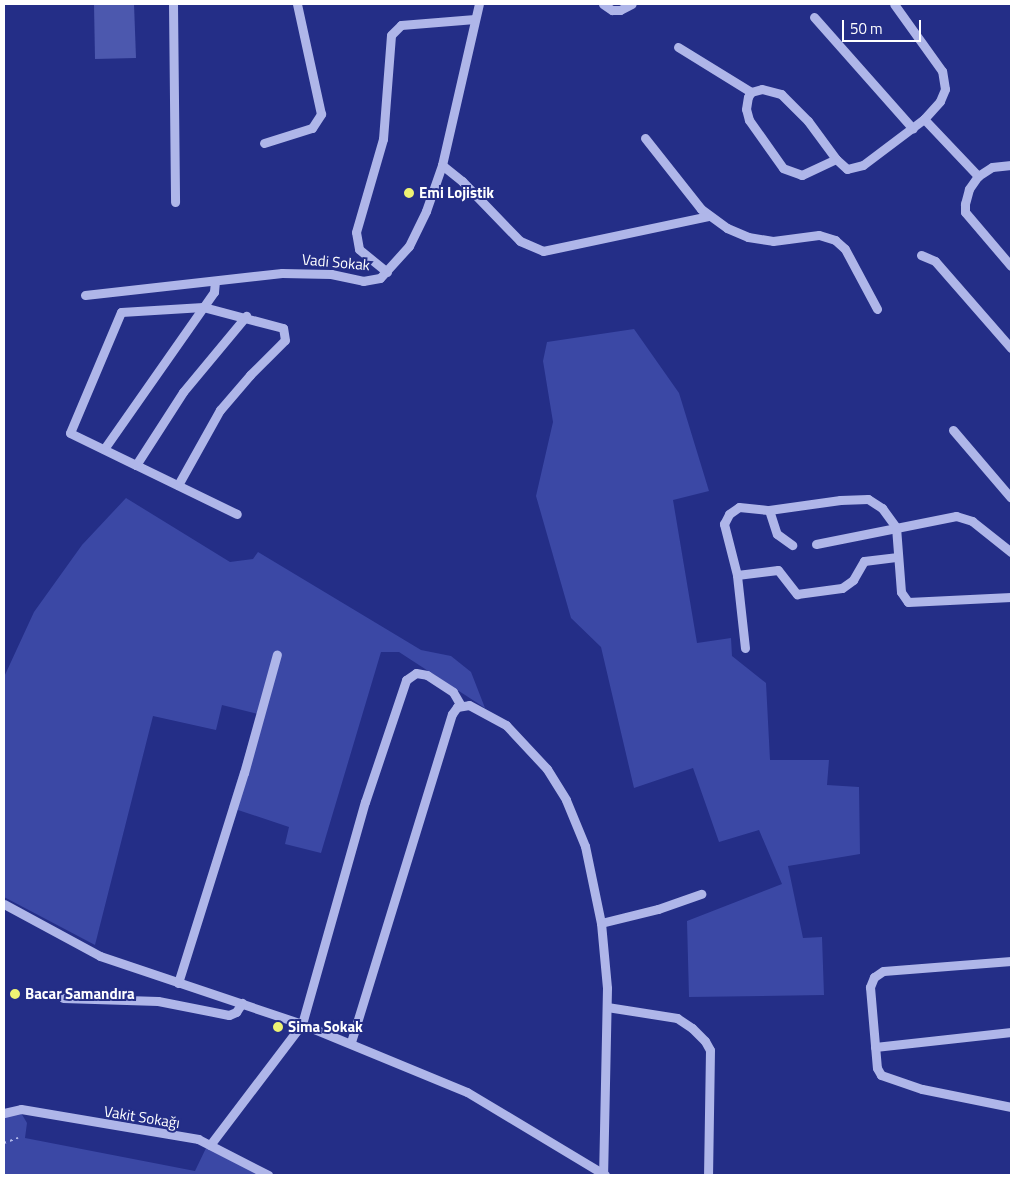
<!DOCTYPE html>
<html>
<head>
<meta charset="utf-8">
<style>
	body { margin:0 }
	#map { position:relative; width:1015px; height:1179px; overflow:hidden; background:#242e87; font-family:"Titillium Web",sans-serif }
	div>[style] { position:absolute }
	[style*='--x'] { left:calc(var(--x)*1px); top:calc(var(--y)*1px); width:calc(var(--w)*1px); rotate:calc(var(--a)*1deg) }
	.green>* { inset:0; background:#3b48a5 }
	.building>* { inset:0; background:#4c58ae }
	.path>* { height:2px; margin-top:-1px; transform-origin:0; background:repeating-linear-gradient(90deg,#afb6e9 0 2.5px,transparent 0 6.5px) }
	.minor>* { height:9px; margin:-4.5px; padding:0 4.5px; transform-origin:4.5px; border-radius:4.5px; background:#afb6e9 }
	.dots>* { width:14px; height:14px; translate:-50% -50%; box-sizing:border-box; border:2px solid #242e87; border-radius:50% }
	span { translate:-50% -50%; white-space:nowrap; text-align:center; line-height:1.15; -webkit-text-stroke:4px #242e87; paint-order:stroke }
	.poi-label { font-size:15px; color:#fff; font-weight:700 }
	.left { translate:0 -50%; text-align:left }
	.street-label { font-size:15px; color:#fff }
	.frame { position:absolute; inset:0; border:5px solid #fff; pointer-events:none }
	.scale { position:absolute; left:842px; top:20px; width:79px; height:22px; box-sizing:border-box; border:2px solid #fff; border-top:0; padding-left:6px; font-size:15px; line-height:18px; white-space:nowrap; color:#fff; -webkit-text-stroke:4px #242e87; paint-order:stroke }
</style>
</head>
<body>
<div id="map">
	<div class="green">
		<div style="clip-path:polygon(634px 329px,679px 393px,709px 491px,673px 500px,697px 643px,731px 638px,732px 656px,766px 683px,770px 760px,829px 760px,827px 785px,859px 787px,860px 854px,788px 866px,803px 938px,822px 937px,824px 995px,689px 997px,687px 921px,782px 884px,759px 830px,719px 842px,693px 768px,634px 788px,601px 647px,571px 618px,536px 496px,553px 422px,543px 361px,547px 342px)"></div>
		<div style="clip-path:polygon(126px 498px,230px 562px,253px 559px,258px 552px,421px 650px,451px 656px,471px 672px,485px 708px,399px 652px,381px 652px,321px 853px,285px 844px,289px 827px,229px 807px,258px 714px,222px 705px,216px 730px,153px 716px,95px 945px,4px 897px,4px 677px,34px 612px,82px 545px)"></div>
		<div style="clip-path:polygon(20px 1111px,27px 1123px,25px 1138px,195px 1171px,207px 1146px,268px 1175px,4px 1175px,4px 1114px)"></div>
	</div>
	<div class="building">
		<div style="clip-path:polygon(94px 4px,134px 4px,136px 58px,95px 59px)"></div>
	</div>
	<div class="path">
		<div style="--x:4;--y:1143;--w:15;--a:-20"></div>
	</div>
	<div class="minor">
		<div style="--x:173;--y:4;--w:198;--a:89.4"></div>
		<div style="--x:603;--y:4;--w:11;--a:34"></div>
		<div style="--x:612;--y:10;--w:8;--a:0"></div>
		<div style="--x:620;--y:10;--w:13;--a:-27"></div>
		<div style="--x:814;--y:17;--w:149;--a:48.5"></div>
		<div style="--x:678;--y:47;--w:86;--a:31.7"></div>
		<div style="--x:924;--y:119;--w:79;--a:46.5"></div>
		<div style="--x:645;--y:138;--w:90;--a:51.7"></div>
		<div style="--x:701;--y:209;--w:32;--a:36"></div>
		<div style="--x:727;--y:228;--w:23;--a:23"></div>
		<div style="--x:748;--y:237;--w:25;--a:9"></div>
		<div style="--x:773;--y:241;--w:46;--a:-7.4"></div>
		<div style="--x:819;--y:235;--w:17;--a:17"></div>
		<div style="--x:835;--y:240;--w:13;--a:42"></div>
		<div style="--x:845;--y:249;--w:68;--a:61.9"></div>
		<div style="--x:264;--y:143;--w:50;--a:-17.4"></div>
		<div style="--x:312;--y:128;--w:17;--a:-57"></div>
		<div style="--x:321;--y:114;--w:113;--a:-102.3"></div>
		<div style="--x:836;--y:159;--w:38;--a:155"></div>
		<div style="--x:802;--y:175;--w:20;--a:-160"></div>
		<div style="--x:783;--y:168;--w:59;--a:-125.3"></div>
		<div style="--x:749;--y:120;--w:11;--a:-105"></div>
		<div style="--x:746;--y:109;--w:12;--a:-81"></div>
		<div style="--x:748;--y:97;--w:6;--a:-59"></div>
		<div style="--x:751;--y:92;--w:11;--a:-15"></div>
		<div style="--x:762;--y:89;--w:20;--a:15"></div>
		<div style="--x:781;--y:94;--w:38;--a:45"></div>
		<div style="--x:808;--y:121;--w:47;--a:53.6"></div>
		<div style="--x:836;--y:159;--w:15;--a:42"></div>
		<div style="--x:847;--y:169;--w:16;--a:-14"></div>
		<div style="--x:863;--y:165;--w:76;--a:-37"></div>
		<div style="--x:924;--y:119;--w:24;--a:-48"></div>
		<div style="--x:940;--y:101;--w:13;--a:-67"></div>
		<div style="--x:945;--y:89;--w:18;--a:-99"></div>
		<div style="--x:942;--y:71;--w:82;--a:-125.6"></div>
		<div style="--x:442;--y:165;--w:26;--a:39"></div>
		<div style="--x:462;--y:181;--w:83;--a:46"></div>
		<div style="--x:520;--y:241;--w:25;--a:23"></div>
		<div style="--x:543;--y:251;--w:170;--a:-11.9"></div>
		<div style="--x:1011;--y:165;--w:19;--a:174"></div>
		<div style="--x:992;--y:167;--w:17;--a:147"></div>
		<div style="--x:978;--y:176;--w:16;--a:125"></div>
		<div style="--x:969;--y:189;--w:16;--a:105"></div>
		<div style="--x:965;--y:204;--w:8;--a:90"></div>
		<div style="--x:965;--y:212;--w:71;--a:49.6"></div>
		<div style="--x:921;--y:255;--w:15;--a:23"></div>
		<div style="--x:935;--y:261;--w:116;--a:48.9"></div>
		<div style="--x:387;--y:272;--w:36;--a:-141"></div>
		<div style="--x:359;--y:249;--w:17;--a:-100"></div>
		<div style="--x:356;--y:232;--w:97;--a:-73.8"></div>
		<div style="--x:383;--y:139;--w:104;--a:-85.6"></div>
		<div style="--x:391;--y:35;--w:14;--a:-45"></div>
		<div style="--x:401;--y:25;--w:74;--a:-4.6"></div>
		<div style="--x:85;--y:295;--w:198;--a:-6.4"></div>
		<div style="--x:282;--y:273;--w:49;--a:1.2"></div>
		<div style="--x:331;--y:274;--w:33;--a:12"></div>
		<div style="--x:363;--y:281;--w:17;--a:-10"></div>
		<div style="--x:380;--y:278;--w:43;--a:-47.8"></div>
		<div style="--x:409;--y:246;--w:39;--a:-64"></div>
		<div style="--x:426;--y:211;--w:49;--a:-70.8"></div>
		<div style="--x:442;--y:165;--w:165;--a:-77.1"></div>
		<div style="--x:953;--y:430;--w:89;--a:49.5"></div>
		<div style="--x:104;--y:449;--w:192;--a:-55"></div>
		<div style="--x:214;--y:292;--w:11;--a:-85"></div>
		<div style="--x:136;--y:465;--w:87;--a:-57.2"></div>
		<div style="--x:183;--y:392;--w:99;--a:-50.3"></div>
		<div style="--x:178;--y:485;--w:86;--a:-60.8"></div>
		<div style="--x:220;--y:410;--w:46;--a:-49.4"></div>
		<div style="--x:250;--y:375;--w:49;--a:-45"></div>
		<div style="--x:285;--y:340;--w:12;--a:-99"></div>
		<div style="--x:283;--y:328;--w:83;--a:-165.3"></div>
		<div style="--x:203;--y:307;--w:82;--a:176.5"></div>
		<div style="--x:121;--y:312;--w:131;--a:112.9"></div>
		<div style="--x:70;--y:433;--w:73;--a:25.9"></div>
		<div style="--x:136;--y:465;--w:112;--a:25.9"></div>
		<div style="--x:769;--y:510;--w:25;--a:72"></div>
		<div style="--x:777;--y:534;--w:19;--a:36"></div>
		<div style="--x:816;--y:544;--w:143;--a:-11.3"></div>
		<div style="--x:956;--y:516;--w:17;--a:17"></div>
		<div style="--x:972;--y:521;--w:50;--a:38.5"></div>
		<div style="--x:737;--y:575;--w:41;--a:-7"></div>
		<div style="--x:778;--y:570;--w:31;--a:52"></div>
		<div style="--x:797;--y:594;--w:45;--a:-7.6"></div>
		<div style="--x:842;--y:588;--w:14;--a:-36"></div>
		<div style="--x:853;--y:580;--w:22;--a:-60"></div>
		<div style="--x:864;--y:561;--w:34;--a:-7"></div>
		<div style="--x:745;--y:648;--w:73;--a:-96.3"></div>
		<div style="--x:737;--y:575;--w:53;--a:-104.3"></div>
		<div style="--x:724;--y:524;--w:11;--a:-63"></div>
		<div style="--x:729;--y:514;--w:12;--a:-35"></div>
		<div style="--x:739;--y:507;--w:30;--a:6"></div>
		<div style="--x:769;--y:510;--w:72;--a:-8"></div>
		<div style="--x:840;--y:500;--w:28;--a:-2"></div>
		<div style="--x:868;--y:499;--w:17;--a:33"></div>
		<div style="--x:882;--y:508;--w:24;--a:54"></div>
		<div style="--x:896;--y:527;--w:65;--a:85.6"></div>
		<div style="--x:901;--y:592;--w:12;--a:55"></div>
		<div style="--x:908;--y:602;--w:103;--a:-2.8"></div>
		<div style="--x:4;--y:904;--w:109;--a:28.4"></div>
		<div style="--x:100;--y:956;--w:213;--a:18.6"></div>
		<div style="--x:302;--y:1024;--w:178;--a:22.4"></div>
		<div style="--x:467;--y:1092;--w:161;--a:31"></div>
		<div style="--x:601;--y:923;--w:59;--a:-13.8"></div>
		<div style="--x:658;--y:909;--w:46;--a:-19.2"></div>
		<div style="--x:1011;--y:961;--w:128;--a:175.5"></div>
		<div style="--x:883;--y:971;--w:11;--a:146"></div>
		<div style="--x:874;--y:977;--w:11;--a:112"></div>
		<div style="--x:870;--y:987;--w:81;--a:85.1"></div>
		<div style="--x:877;--y:1068;--w:8;--a:60"></div>
		<div style="--x:881;--y:1075;--w:43;--a:18.9"></div>
		<div style="--x:922;--y:1089;--w:91;--a:11.4"></div>
		<div style="--x:178;--y:983;--w:220;--a:-72.6"></div>
		<div style="--x:244;--y:773;--w:123;--a:-74.5"></div>
		<div style="--x:63;--y:998;--w:95;--a:1.8"></div>
		<div style="--x:158;--y:1001;--w:72;--a:11.2"></div>
		<div style="--x:229;--y:1015;--w:8;--a:-23"></div>
		<div style="--x:236;--y:1012;--w:11;--a:-56"></div>
		<div style="--x:607;--y:1007;--w:71;--a:8.9"></div>
		<div style="--x:677;--y:1018;--w:18;--a:34"></div>
		<div style="--x:692;--y:1028;--w:18;--a:45"></div>
		<div style="--x:705;--y:1041;--w:10;--a:61"></div>
		<div style="--x:710;--y:1050;--w:125;--a:90.9"></div>
		<div style="--x:351;--y:1042;--w:343;--a:-72.9"></div>
		<div style="--x:452;--y:714;--w:9;--a:-54"></div>
		<div style="--x:457;--y:707;--w:12;--a:-9"></div>
		<div style="--x:469;--y:705;--w:42;--a:28.4"></div>
		<div style="--x:506;--y:725;--w:60;--a:47"></div>
		<div style="--x:547;--y:769;--w:36;--a:58"></div>
		<div style="--x:566;--y:800;--w:50;--a:67.6"></div>
		<div style="--x:585;--y:846;--w:79;--a:78.3"></div>
		<div style="--x:601;--y:923;--w:65;--a:84.7"></div>
		<div style="--x:607;--y:988;--w:186;--a:91.2"></div>
		<div style="--x:875;--y:1047;--w:137;--a:-6.3"></div>
		<div style="--x:4;--y:1113;--w:17;--a:-13"></div>
		<div style="--x:21;--y:1109;--w:180;--a:9.6"></div>
		<div style="--x:198;--y:1139;--w:79;--a:27.2"></div>
		<div style="--x:210;--y:1145;--w:152;--a:-52.8"></div>
		<div style="--x:302;--y:1024;--w:231;--a:-74.2"></div>
		<div style="--x:365;--y:802;--w:129;--a:-71.4"></div>
		<div style="--x:406;--y:680;--w:12;--a:-35"></div>
		<div style="--x:416;--y:673;--w:11;--a:10"></div>
		<div style="--x:427;--y:675;--w:31;--a:33"></div>
		<div style="--x:453;--y:692;--w:16;--a:60"></div>
	</div>
	<div class="dots">
		<div style="left:409px;top:193px;background:#eef373"></div>
		<div style="left:15px;top:994px;background:#eef373"></div>
		<div style="left:278px;top:1027px;background:#eef373"></div>
	</div>
	<div class="poi-label">
		<span class="left" style="left:419px;top:193px">Emi Lojistik</span>
		<span class="left" style="left:25px;top:994px">Bacar Samandıra</span>
		<span class="left" style="left:288px;top:1027px">Sima Sokak</span>
	</div>
	<div class="street-label">
		<span style="left:336px;top:262px;rotate:5deg">Vadi Sokak</span>
		<span style="left:142px;top:1117px;rotate:9deg">Vakit Sokağı</span>
	</div>
	<div class="frame"></div>
	<div class="scale">50 m</div>
</div>
</body>
</html>
